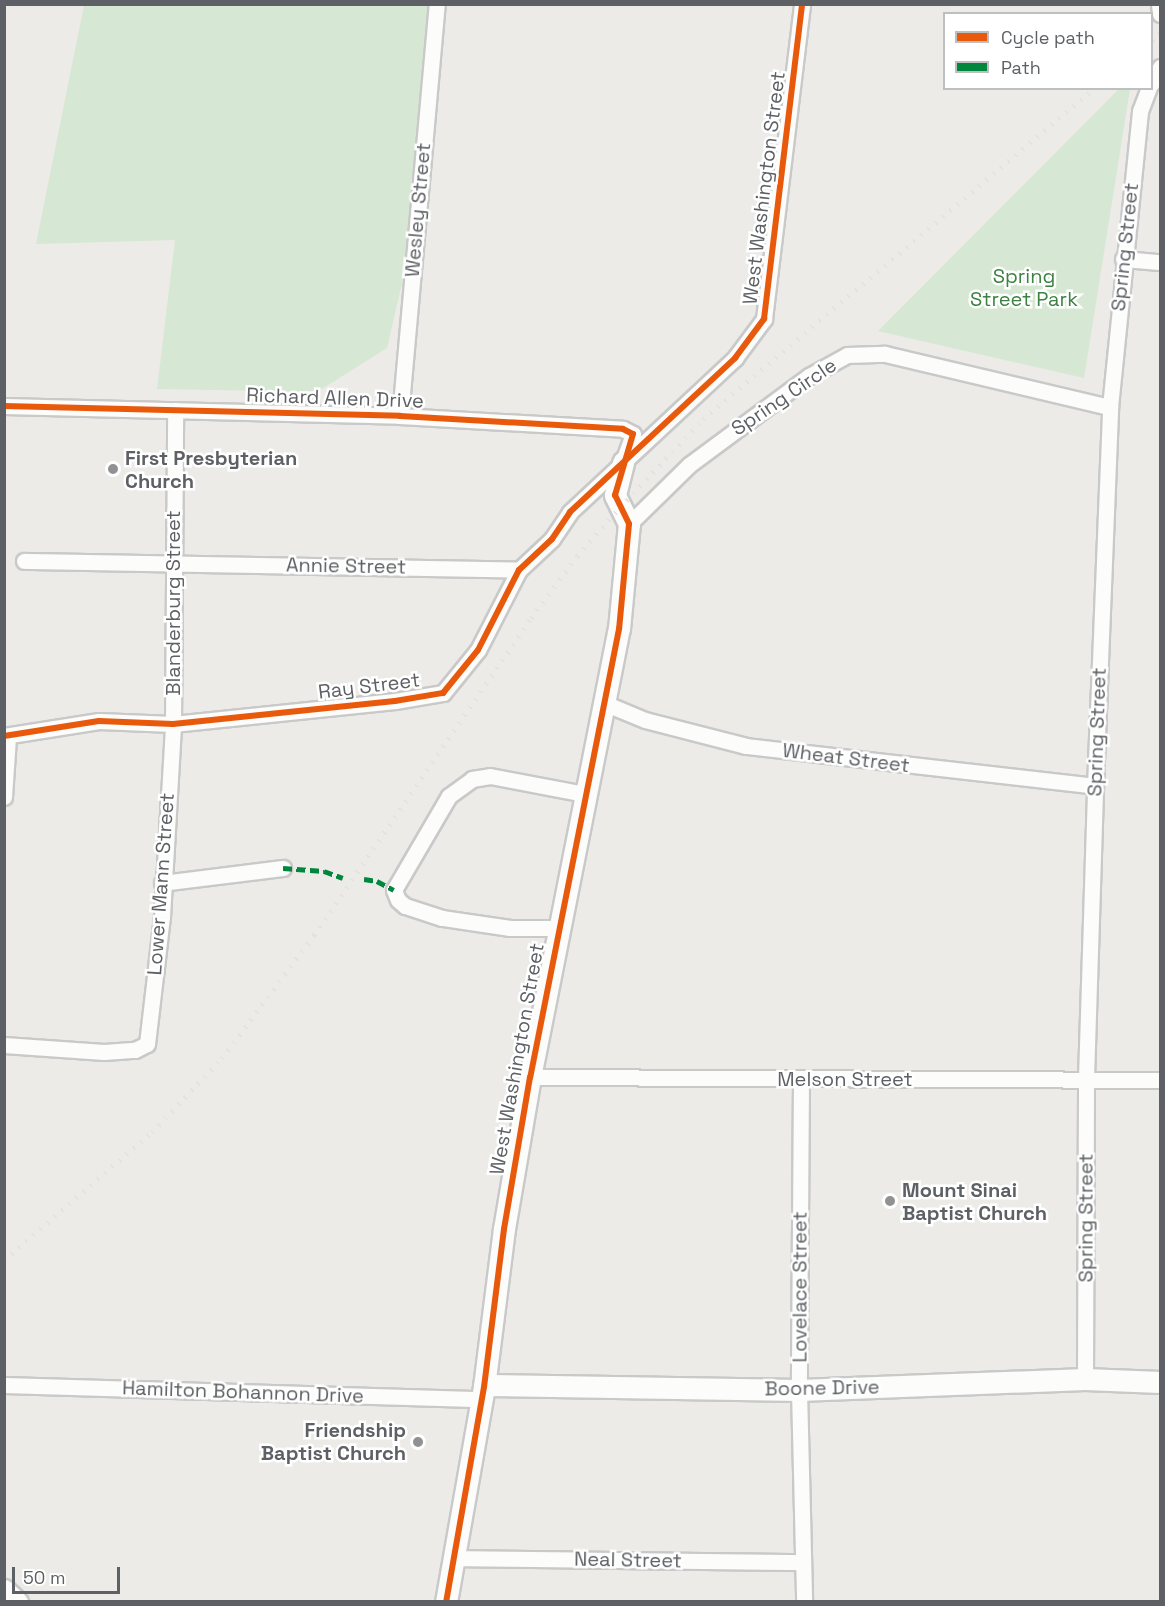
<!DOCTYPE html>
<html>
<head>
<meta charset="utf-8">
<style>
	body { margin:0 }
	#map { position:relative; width:1165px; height:1606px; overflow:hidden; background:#ecebe7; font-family:"Space Grotesk",sans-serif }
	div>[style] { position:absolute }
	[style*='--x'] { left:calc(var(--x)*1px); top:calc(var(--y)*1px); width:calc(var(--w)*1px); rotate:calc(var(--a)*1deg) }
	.green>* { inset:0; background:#d6e7d4 }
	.roads { filter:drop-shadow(2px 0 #c9c9c9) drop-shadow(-2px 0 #c9c9c9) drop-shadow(0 2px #c9c9c9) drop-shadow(0 -2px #c9c9c9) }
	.street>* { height:15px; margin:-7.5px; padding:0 7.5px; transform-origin:7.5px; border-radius:7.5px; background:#fcfcfb }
	.secondary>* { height:21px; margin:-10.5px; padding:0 10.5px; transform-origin:10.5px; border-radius:10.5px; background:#fcfcfb }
	.rail>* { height:4.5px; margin-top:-2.25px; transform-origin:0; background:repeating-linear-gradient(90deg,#e3e2e2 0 1.5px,transparent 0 9.5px) }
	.quiet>* { height:4.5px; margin-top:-2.25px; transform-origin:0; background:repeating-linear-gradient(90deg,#00873e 0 9px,transparent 0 13.5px) }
	.cycleway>* { height:6px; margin:-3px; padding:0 3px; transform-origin:3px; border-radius:3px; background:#e8590c }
	.dots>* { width:16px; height:16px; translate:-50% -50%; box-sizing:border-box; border:3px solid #fff; border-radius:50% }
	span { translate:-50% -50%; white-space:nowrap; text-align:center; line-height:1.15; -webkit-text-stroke:5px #fff; paint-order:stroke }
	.street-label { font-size:20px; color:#5d6064 }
	.park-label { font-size:20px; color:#3d8242 }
	.poi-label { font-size:20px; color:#5d6064; font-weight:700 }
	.left { translate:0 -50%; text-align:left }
	.right { translate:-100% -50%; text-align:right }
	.frame { position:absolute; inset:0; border:6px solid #5d6064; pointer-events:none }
	.legend { position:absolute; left:943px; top:12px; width:210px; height:78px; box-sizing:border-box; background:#fff; border:2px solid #bebfc1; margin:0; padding:8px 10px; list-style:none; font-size:18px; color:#5d6064 }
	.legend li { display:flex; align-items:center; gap:12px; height:30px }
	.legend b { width:30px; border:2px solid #bebfc1 }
	.scale { position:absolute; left:12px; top:1567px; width:108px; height:27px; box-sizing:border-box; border:3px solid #5d6064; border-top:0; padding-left:8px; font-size:18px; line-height:21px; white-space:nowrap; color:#5d6064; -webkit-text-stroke:4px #fff; paint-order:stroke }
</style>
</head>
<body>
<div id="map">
	<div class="green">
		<div style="clip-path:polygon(84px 5px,439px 5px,410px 249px,387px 348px,317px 392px,157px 389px,175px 240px,36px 244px)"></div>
		<div style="clip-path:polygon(1120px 88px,1130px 89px,1084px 378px,878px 331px)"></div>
	</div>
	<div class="roads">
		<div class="street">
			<div style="--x:1159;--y:4;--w:10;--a:84"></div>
			<div style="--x:1152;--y:83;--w:18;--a:-63"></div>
			<div style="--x:1123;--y:259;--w:37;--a:5"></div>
			<div style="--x:4;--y:406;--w:396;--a:1.4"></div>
			<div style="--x:400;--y:416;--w:223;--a:3.3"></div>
			<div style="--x:623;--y:429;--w:11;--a:27"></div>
			<div style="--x:633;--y:434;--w:27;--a:110"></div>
			<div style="--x:400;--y:416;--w:414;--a:-84.9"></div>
			<div style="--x:629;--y:524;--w:84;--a:-44.5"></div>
			<div style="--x:689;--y:465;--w:149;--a:-36.6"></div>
			<div style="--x:809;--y:376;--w:43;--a:-28.9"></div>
			<div style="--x:847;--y:355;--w:38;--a:-2"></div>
			<div style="--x:885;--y:354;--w:231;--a:13.3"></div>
			<div style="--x:24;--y:561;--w:495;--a:1"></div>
			<div style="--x:604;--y:703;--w:44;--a:22.5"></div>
			<div style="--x:645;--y:720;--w:104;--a:14.4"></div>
			<div style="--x:746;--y:746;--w:351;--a:6.5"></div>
			<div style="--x:4;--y:736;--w:96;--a:-9"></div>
			<div style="--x:99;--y:721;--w:74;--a:2.3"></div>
			<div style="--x:173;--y:724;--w:223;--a:-5.9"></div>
			<div style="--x:395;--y:701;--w:49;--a:-9.5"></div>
			<div style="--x:443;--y:693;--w:55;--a:-50.9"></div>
			<div style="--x:478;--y:650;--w:90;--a:-62.9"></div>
			<div style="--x:519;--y:570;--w:45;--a:-43.2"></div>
			<div style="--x:552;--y:539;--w:32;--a:-56"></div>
			<div style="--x:570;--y:512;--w:226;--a:-43"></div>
			<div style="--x:735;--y:358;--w:49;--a:-53.4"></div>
			<div style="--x:764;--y:319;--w:317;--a:-83.1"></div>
			<div style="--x:4;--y:797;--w:61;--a:-86.2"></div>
			<div style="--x:162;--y:883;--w:122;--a:-7.1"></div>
			<div style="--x:557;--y:928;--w:47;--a:180"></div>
			<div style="--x:510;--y:928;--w:69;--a:-171.6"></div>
			<div style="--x:442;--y:918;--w:39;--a:-162"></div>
			<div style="--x:405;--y:906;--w:9;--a:-139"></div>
			<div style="--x:398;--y:900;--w:11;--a:-112"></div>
			<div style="--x:394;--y:890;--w:109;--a:-59.7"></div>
			<div style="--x:449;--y:796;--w:29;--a:-36"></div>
			<div style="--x:472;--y:779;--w:18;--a:-9"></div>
			<div style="--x:490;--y:776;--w:97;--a:10.7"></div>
			<div style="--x:4;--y:1045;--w:100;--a:4"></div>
			<div style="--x:104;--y:1052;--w:31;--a:-4"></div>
			<div style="--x:135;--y:1050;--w:13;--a:-27"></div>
			<div style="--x:147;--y:1044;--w:128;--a:-83.3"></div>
			<div style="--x:162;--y:917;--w:193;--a:-86.7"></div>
			<div style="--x:173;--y:724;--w:314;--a:-89.6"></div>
			<div style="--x:530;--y:1077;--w:630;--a:0.27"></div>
			<div style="--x:801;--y:1080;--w:310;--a:90.4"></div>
			<div style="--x:799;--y:1390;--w:212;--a:88.6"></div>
			<div style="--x:1085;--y:1379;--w:301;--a:-89.8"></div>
			<div style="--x:1086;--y:1078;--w:292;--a:-88.2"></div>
			<div style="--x:1095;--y:786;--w:379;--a:-87.7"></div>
			<div style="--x:1110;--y:407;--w:298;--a:-84.2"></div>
			<div style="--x:1140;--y:111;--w:25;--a:-69"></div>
			<div style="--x:4;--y:1385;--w:478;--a:1.7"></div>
			<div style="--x:453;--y:1558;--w:350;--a:0.7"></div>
		</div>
		<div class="secondary">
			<div style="--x:484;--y:1385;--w:315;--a:0.9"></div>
			<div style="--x:799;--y:1390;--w:286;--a:-2.2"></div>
			<div style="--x:1085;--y:1379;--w:75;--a:2.3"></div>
			<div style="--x:4;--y:1590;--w:18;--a:43"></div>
			<div style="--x:446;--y:1602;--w:218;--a:-80"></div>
			<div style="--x:484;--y:1387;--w:159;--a:-82.8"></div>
			<div style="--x:504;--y:1229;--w:154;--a:-80.3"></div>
			<div style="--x:530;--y:1077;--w:457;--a:-78.8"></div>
			<div style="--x:619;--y:629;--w:105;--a:-84.6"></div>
			<div style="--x:629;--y:524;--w:32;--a:-116"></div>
			<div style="--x:615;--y:495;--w:34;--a:-76"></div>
		</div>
	</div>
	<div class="rail">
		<div style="--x:1152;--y:41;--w:11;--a:-45"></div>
		<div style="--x:4;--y:1260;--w:196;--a:-40.9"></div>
		<div style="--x:152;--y:1132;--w:102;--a:-46.6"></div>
		<div style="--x:222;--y:1058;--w:154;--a:-53.2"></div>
		<div style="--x:314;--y:935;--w:384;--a:-55.6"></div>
		<div style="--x:531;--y:618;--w:77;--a:-53.4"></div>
		<div style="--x:577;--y:556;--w:65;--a:-48.7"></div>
		<div style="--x:620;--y:507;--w:121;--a:-46.7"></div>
		<div style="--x:703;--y:419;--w:513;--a:-40.18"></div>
	</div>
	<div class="quiet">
		<div style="--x:283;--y:868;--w:41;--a:4.2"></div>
		<div style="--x:324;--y:871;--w:20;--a:20"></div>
		<div style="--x:364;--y:879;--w:13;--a:9"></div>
		<div style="--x:377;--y:881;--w:19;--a:28"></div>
	</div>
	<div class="cycleway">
		<div style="--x:4;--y:406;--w:396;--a:1.4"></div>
		<div style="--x:400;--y:416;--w:223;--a:3.3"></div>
		<div style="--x:623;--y:429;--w:11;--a:27"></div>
		<div style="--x:633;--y:434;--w:64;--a:106.4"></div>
		<div style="--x:615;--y:495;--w:32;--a:64"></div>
		<div style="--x:629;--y:524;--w:105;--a:95.4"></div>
		<div style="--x:619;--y:629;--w:457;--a:101.2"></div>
		<div style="--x:530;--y:1077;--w:154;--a:99.7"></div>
		<div style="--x:504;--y:1229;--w:159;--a:97.2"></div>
		<div style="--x:484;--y:1387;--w:218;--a:100"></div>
		<div style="--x:4;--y:736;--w:96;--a:-9"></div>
		<div style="--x:99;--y:721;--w:74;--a:2.3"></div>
		<div style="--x:173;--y:724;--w:223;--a:-5.9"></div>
		<div style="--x:395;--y:701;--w:49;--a:-9.5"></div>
		<div style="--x:443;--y:693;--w:55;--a:-50.9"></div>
		<div style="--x:478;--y:650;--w:90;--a:-62.9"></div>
		<div style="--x:519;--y:570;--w:45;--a:-43.2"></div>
		<div style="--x:552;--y:539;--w:32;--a:-56"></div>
		<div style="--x:570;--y:512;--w:226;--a:-43"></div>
		<div style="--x:735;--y:358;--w:49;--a:-53.4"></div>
		<div style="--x:764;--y:319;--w:317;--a:-83.1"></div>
	</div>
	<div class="dots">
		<div style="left:113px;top:469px;background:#8f9192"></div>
		<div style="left:890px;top:1201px;background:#8f9192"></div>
		<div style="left:418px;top:1442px;background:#8f9192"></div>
	</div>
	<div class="street-label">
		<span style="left:764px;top:188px;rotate:-83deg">West Washington Street</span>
		<span style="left:418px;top:210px;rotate:-85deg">Wesley Street</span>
		<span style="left:1125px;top:247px;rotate:-84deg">Spring Street</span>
		<span style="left:784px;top:397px;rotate:-34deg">Spring Circle</span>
		<span style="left:335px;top:398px;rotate:2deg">Richard Allen Drive</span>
		<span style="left:346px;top:566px;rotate:1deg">Annie Street</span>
		<span style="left:173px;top:603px;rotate:-90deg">Blanderburg Street</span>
		<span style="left:369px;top:686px;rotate:-7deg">Ray Street</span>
		<span style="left:1097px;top:732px;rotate:-88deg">Spring Street</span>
		<span style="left:846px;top:758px;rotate:7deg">Wheat Street</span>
		<span style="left:161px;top:884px;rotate:-86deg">Lower Mann Street</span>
		<span style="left:517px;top:1059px;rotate:-80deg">West Washington Street</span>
		<span style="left:845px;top:1079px">Melson Street</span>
		<span style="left:1086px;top:1218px;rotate:-90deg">Spring Street</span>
		<span style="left:800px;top:1287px;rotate:-90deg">Lovelace Street</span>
		<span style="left:822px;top:1388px;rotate:-1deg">Boone Drive</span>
		<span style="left:243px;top:1392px;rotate:2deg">Hamilton Bohannon Drive</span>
		<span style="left:628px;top:1560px;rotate:1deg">Neal Street</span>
	</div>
	<div class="park-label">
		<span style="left:1024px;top:288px">Spring<br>Street Park</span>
	</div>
	<div class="poi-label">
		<span class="left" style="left:125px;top:470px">First Presbyterian<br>Church</span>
		<span class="left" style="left:902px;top:1202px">Mount Sinai<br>Baptist Church</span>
		<span class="right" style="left:406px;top:1442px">Friendship<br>Baptist Church</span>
	</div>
	<div class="frame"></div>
	<ul class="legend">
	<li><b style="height:8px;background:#e8590c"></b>Cycle path</li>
	<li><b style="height:8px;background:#00873e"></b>Path</li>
	</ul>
	<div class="scale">50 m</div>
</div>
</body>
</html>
